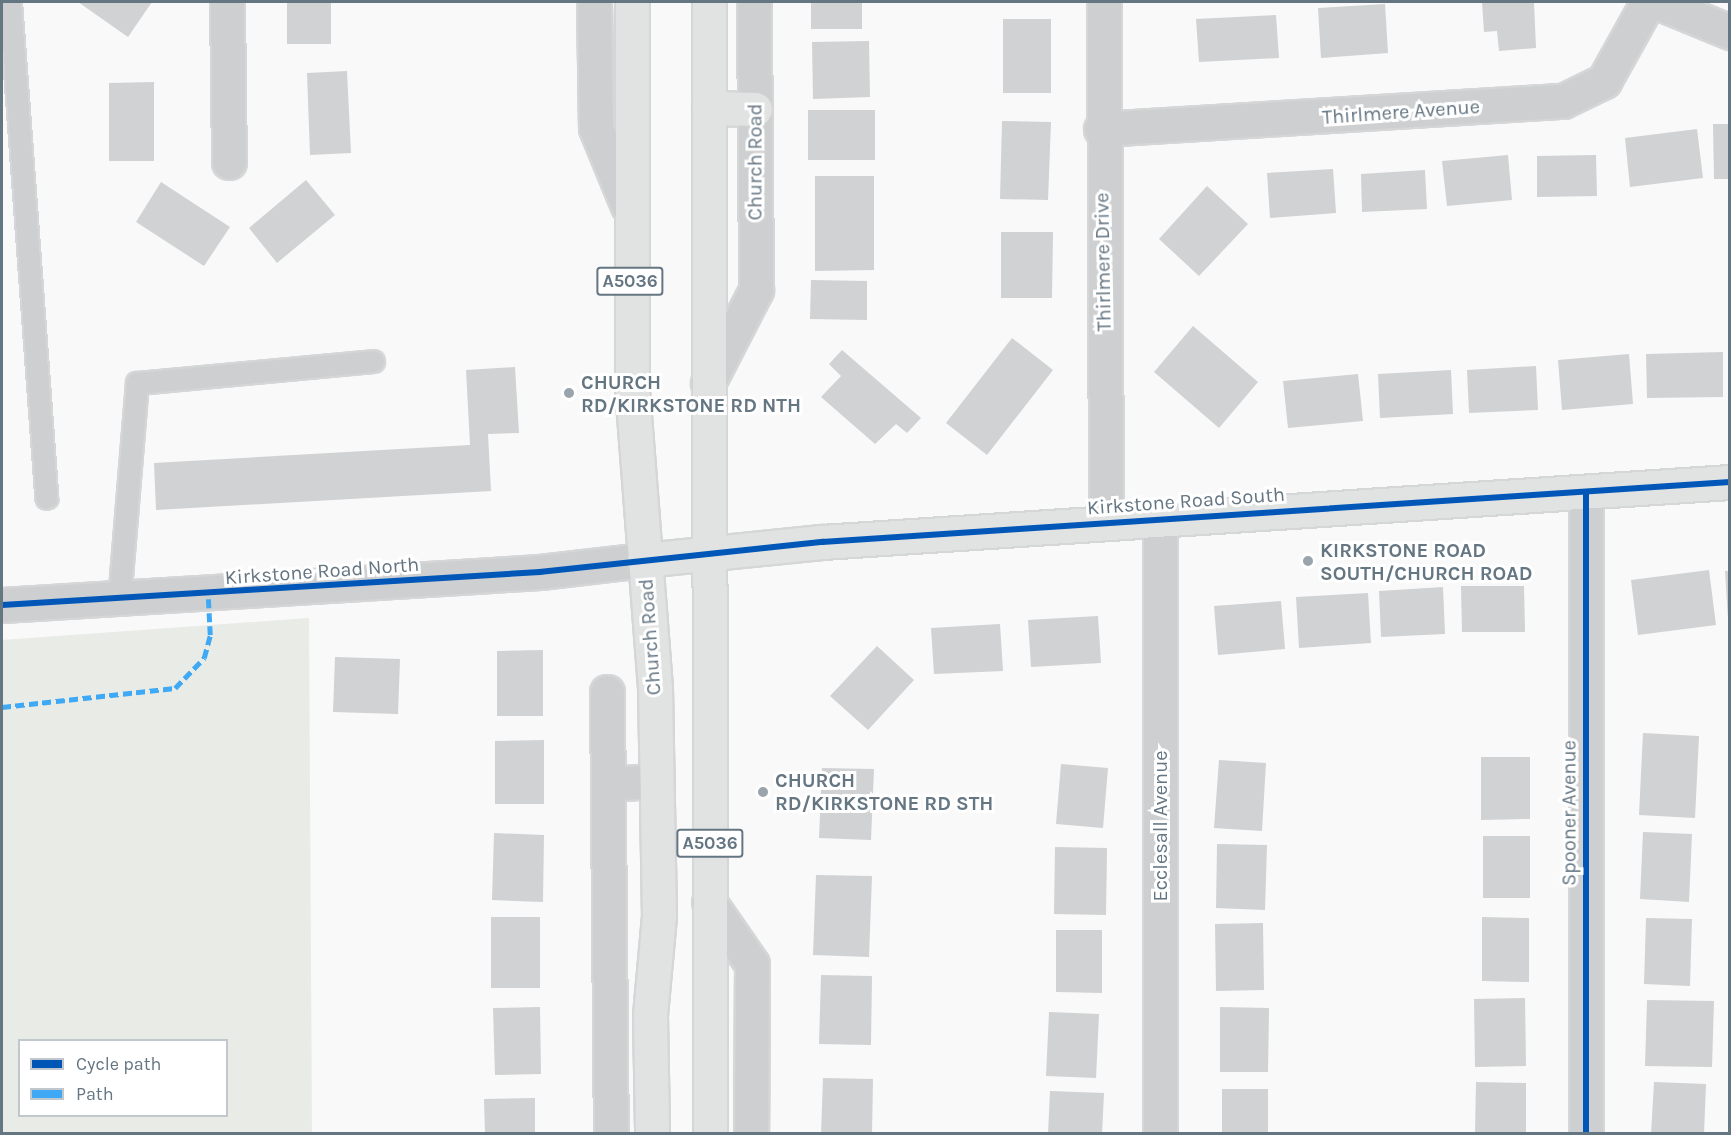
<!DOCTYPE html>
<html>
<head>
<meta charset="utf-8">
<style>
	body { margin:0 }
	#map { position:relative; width:1731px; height:1135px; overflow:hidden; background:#f9f9f9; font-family:Karla,sans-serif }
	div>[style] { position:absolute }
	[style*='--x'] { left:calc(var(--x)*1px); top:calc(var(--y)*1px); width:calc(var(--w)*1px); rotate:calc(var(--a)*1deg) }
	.green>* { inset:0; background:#e8ebe6 }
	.building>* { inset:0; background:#d0d2d3 }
	.roads { filter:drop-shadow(2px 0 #d5d6d7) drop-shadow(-2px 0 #d5d6d7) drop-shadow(0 2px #d5d6d7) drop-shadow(0 -2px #d5d6d7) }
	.lane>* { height:21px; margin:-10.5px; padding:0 10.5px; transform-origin:10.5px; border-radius:10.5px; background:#cecfd0 }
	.street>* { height:33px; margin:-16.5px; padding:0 16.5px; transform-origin:16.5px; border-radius:16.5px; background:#cecfd0 }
	.secondary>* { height:33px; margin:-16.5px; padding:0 16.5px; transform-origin:16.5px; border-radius:16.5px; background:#e1e2e2 }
	.highway>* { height:33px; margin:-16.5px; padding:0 16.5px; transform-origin:16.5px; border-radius:16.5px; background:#e1e2e2 }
	.quiet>* { height:4.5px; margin-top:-2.25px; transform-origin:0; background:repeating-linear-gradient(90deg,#3fa9f5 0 9px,transparent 0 13.5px) }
	.cycleway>* { height:6px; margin:-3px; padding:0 3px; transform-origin:3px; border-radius:3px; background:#0057b8 }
	.dots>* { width:16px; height:16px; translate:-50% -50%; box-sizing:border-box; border:3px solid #fff; border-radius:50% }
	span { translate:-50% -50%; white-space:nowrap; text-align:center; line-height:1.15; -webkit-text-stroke:6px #fff; paint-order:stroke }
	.shield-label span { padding:2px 4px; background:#fff; border:2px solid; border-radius:4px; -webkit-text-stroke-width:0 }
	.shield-label { font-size:18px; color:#657683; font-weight:700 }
	.street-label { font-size:20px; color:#657683 }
	.poi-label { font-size:20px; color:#657683; font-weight:700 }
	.left { translate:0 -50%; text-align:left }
	.frame { position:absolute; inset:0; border:3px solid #657683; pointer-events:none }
	.legend { position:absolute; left:18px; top:1039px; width:210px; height:78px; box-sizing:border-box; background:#fff; border:2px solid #c1c8cd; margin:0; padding:8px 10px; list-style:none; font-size:18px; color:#657683 }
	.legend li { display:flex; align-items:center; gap:12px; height:30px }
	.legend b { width:30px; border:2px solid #c1c8cd }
</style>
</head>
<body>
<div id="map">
	<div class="green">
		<div style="clip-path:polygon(evenodd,309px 618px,312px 1133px,2px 1133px,2px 640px,309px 618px,20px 1040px,226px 1040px,226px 1116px,20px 1116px,20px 1040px)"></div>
	</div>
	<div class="building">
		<div style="clip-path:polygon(78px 2px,152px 2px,128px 37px)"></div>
		<div style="clip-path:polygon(287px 2px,331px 2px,331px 44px,287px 44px)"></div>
		<div style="clip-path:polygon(811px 2px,862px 2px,862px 29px,811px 29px)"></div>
		<div style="clip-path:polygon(1482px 2px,1534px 2px,1536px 48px,1499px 51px,1497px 31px,1484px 32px)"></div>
		<div style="clip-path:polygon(1385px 4px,1388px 53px,1321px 58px,1318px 8px)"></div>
		<div style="clip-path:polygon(1276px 15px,1279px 58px,1199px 62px,1196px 19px)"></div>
		<div style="clip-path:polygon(1003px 19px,1051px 19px,1051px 93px,1003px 93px)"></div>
		<div style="clip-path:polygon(869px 41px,870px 97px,813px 99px,812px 42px)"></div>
		<div style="clip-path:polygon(347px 71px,351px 153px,310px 155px,307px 73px)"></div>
		<div style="clip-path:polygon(154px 82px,154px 161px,109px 161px,109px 83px)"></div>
		<div style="clip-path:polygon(808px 110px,875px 110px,875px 160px,808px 160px)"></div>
		<div style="clip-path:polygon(1002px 121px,1051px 122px,1048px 200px,1000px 199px)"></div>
		<div style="clip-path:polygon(1713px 124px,1730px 124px,1730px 179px,1714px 179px)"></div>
		<div style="clip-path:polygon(1697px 129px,1703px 178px,1630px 187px,1625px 138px)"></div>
		<div style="clip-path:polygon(1508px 155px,1512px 200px,1447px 206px,1442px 161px)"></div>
		<div style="clip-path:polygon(1596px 155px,1597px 196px,1537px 197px,1537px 156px)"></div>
		<div style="clip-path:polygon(1333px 169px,1336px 213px,1270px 218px,1267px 173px)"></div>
		<div style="clip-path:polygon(1425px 170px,1427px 209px,1362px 212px,1361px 174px)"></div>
		<div style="clip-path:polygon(815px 176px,874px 176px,874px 270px,815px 271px)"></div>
		<div style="clip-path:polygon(306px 180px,335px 215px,277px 263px,249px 228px)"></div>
		<div style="clip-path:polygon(161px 182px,230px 227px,204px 266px,136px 222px)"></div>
		<div style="clip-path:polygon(1207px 186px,1248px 224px,1199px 276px,1159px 239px)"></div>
		<div style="clip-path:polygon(1001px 232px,1053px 232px,1052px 298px,1001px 298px)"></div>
		<div style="clip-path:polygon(811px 280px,867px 281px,867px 320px,810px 319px)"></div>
		<div style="clip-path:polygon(1193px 326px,1258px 382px,1219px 428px,1154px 372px)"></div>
		<div style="clip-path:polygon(1012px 338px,1053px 370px,987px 455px,946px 423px)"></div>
		<div style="clip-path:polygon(842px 350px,921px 418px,907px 433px,896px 424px,875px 444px,821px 397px,841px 376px,829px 364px)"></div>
		<div style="clip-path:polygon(1723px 352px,1723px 397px,1647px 398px,1646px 354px)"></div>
		<div style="clip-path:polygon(1629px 354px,1633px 404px,1562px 410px,1558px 360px)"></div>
		<div style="clip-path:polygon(1536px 366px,1538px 410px,1469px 413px,1467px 370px)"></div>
		<div style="clip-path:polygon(515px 367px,519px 433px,488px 434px,491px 491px,156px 510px,154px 463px,470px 445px,466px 370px)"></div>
		<div style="clip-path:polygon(1451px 370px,1453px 414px,1380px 418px,1378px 374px)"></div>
		<div style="clip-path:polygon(1358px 374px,1363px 421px,1288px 428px,1283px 381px)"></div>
		<div style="clip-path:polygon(1709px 570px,1716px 625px,1638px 635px,1631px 580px)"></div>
		<div style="clip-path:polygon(1725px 571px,1730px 571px,1730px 619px,1728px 619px)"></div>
		<div style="clip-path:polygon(1461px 586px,1524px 586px,1525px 632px,1462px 632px)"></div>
		<div style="clip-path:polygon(1443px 587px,1445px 634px,1381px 637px,1379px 591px)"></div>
		<div style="clip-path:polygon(1368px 593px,1371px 643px,1299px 648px,1296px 597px)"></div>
		<div style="clip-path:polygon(1281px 601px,1285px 649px,1218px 655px,1214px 606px)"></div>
		<div style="clip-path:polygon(1098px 616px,1101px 663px,1031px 667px,1028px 620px)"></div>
		<div style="clip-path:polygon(1000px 624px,1003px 671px,934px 674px,931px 628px)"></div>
		<div style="clip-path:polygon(877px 646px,914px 680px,868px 730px,830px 696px)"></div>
		<div style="clip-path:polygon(543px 650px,543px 716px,497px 716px,497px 651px)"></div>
		<div style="clip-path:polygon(335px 657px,400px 659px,398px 714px,333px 712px)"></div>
		<div style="clip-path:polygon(1643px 733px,1699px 736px,1695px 818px,1639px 815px)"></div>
		<div style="clip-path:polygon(544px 740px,544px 804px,495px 804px,495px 741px)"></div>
		<div style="clip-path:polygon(1481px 757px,1530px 757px,1530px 819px,1481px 820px)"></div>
		<div style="clip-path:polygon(1219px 760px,1266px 763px,1262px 831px,1214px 828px)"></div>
		<div style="clip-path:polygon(1061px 764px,1108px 768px,1103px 828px,1056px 824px)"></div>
		<div style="clip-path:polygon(822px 768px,874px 769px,871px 840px,819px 838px)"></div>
		<div style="clip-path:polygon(1643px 832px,1692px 834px,1689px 902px,1640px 899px)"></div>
		<div style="clip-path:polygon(494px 833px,544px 835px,543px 902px,492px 900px)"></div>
		<div style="clip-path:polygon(1483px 836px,1530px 836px,1530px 898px,1483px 898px)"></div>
		<div style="clip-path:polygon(1217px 844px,1267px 845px,1265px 910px,1216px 908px)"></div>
		<div style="clip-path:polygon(1055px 847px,1107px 848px,1106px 915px,1054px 914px)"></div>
		<div style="clip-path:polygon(816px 875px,872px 876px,869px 957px,813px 955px)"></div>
		<div style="clip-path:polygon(491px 917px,540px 917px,540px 988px,491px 988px)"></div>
		<div style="clip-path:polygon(1482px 917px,1529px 918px,1529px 982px,1482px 981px)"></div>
		<div style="clip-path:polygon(1646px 918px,1692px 919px,1690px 986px,1644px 984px)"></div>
		<div style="clip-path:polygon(1263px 923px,1264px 990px,1216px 991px,1215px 924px)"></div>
		<div style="clip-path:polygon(1056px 930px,1102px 930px,1102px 993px,1056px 992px)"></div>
		<div style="clip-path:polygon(821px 975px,872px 976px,871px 1045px,819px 1044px)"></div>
		<div style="clip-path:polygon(1525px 998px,1526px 1066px,1475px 1067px,1474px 999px)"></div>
		<div style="clip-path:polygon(1647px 1000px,1714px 1001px,1712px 1067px,1645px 1066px)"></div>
		<div style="clip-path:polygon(540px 1007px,541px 1074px,495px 1075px,493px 1008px)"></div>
		<div style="clip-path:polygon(1220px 1007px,1269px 1008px,1268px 1072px,1220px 1072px)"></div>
		<div style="clip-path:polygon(1049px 1012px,1099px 1014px,1096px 1078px,1046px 1076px)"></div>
		<div style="clip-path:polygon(823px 1078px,873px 1079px,872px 1134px,821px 1134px)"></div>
		<div style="clip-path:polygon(1476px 1082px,1526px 1083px,1526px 1134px,1475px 1134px)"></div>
		<div style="clip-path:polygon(1654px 1082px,1706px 1084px,1704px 1134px,1651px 1134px)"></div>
		<div style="clip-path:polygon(1222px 1089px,1268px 1089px,1268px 1134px,1222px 1134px)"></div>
		<div style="clip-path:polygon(1050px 1091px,1104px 1093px,1102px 1134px,1048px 1134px)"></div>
		<div style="clip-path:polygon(535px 1098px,535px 1134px,485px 1134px,484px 1099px)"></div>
	</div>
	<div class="roads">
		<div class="lane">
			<div style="--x:10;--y:2;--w:497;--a:85.8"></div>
			<div style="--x:119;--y:601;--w:219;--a:-85.3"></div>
			<div style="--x:137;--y:383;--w:237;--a:-5.3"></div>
		</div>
		<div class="street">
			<div style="--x:227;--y:2;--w:160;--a:89.3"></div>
			<div style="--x:594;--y:2;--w:126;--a:89.1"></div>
			<div style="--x:596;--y:128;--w:84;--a:67.7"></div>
			<div style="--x:1104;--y:2;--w:521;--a:89.78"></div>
			<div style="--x:1657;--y:2;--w:79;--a:22.3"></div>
			<div style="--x:1101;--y:129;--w:463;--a:-3.5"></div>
			<div style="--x:1563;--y:101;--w:46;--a:-26"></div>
			<div style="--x:1604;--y:81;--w:90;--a:-60.9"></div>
			<div style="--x:708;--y:383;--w:105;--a:-62.7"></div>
			<div style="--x:756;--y:290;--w:288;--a:-90.4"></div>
			<div style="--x:1586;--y:492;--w:642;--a:90"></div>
			<div style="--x:1160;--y:519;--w:615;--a:90"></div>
			<div style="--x:2;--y:605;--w:539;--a:-3.51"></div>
			<div style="--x:540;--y:572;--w:105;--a:-6.6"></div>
			<div style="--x:607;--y:692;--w:442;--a:89.5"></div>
			<div style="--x:609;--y:784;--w:47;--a:-3.7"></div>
			<div style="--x:709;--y:902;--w:75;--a:55.3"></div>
			<div style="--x:752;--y:964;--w:170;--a:90.3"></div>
		</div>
		<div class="secondary">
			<div style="--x:644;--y:560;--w:179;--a:-5.8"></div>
			<div style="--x:822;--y:542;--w:910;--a:-3.78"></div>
		</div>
		<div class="highway">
			<div style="--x:632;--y:2;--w:387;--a:90"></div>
			<div style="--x:632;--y:389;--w:299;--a:85.6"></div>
			<div style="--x:655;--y:687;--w:229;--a:89"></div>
			<div style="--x:659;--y:916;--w:99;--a:95.2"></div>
			<div style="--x:650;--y:1015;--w:119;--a:89"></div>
			<div style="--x:709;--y:2;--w:1132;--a:89.95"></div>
			<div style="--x:709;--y:108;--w:46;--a:1.2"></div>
		</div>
	</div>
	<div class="quiet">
		<div style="--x:2;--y:707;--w:174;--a:-6.3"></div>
		<div style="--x:175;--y:688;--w:42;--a:-46"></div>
		<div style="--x:204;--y:658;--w:24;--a:-75"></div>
		<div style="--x:210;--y:635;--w:40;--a:-92.9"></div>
	</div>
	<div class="cycleway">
		<div style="--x:1586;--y:492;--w:642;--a:90"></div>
		<div style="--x:2;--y:605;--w:539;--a:-3.51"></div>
		<div style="--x:540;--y:572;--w:284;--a:-6.1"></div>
		<div style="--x:822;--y:542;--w:910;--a:-3.78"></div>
	</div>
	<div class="dots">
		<div style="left:569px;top:393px;background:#99a4ac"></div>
		<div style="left:1308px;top:561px;background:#99a4ac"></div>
		<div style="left:763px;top:792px;background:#99a4ac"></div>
	</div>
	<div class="shield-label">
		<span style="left:630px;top:281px">A5036</span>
		<span style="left:710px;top:843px">A5036</span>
	</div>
	<div class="street-label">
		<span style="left:1401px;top:112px;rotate:-4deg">Thirlmere Avenue</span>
		<span style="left:755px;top:162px;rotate:-90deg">Church Road</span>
		<span style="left:1103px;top:262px;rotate:-91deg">Thirlmere Drive</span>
		<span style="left:1186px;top:501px;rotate:-4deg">Kirkstone Road South</span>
		<span style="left:322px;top:571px;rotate:-4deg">Kirkstone Road North</span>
		<span style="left:650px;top:637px;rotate:-94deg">Church Road</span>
		<span style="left:1569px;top:813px;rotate:-90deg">Spooner Avenue</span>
		<span style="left:1160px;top:826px;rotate:-90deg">Ecclesall Avenue</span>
	</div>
	<div class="poi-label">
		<span class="left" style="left:581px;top:394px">CHURCH<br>RD/KIRKSTONE RD NTH</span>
		<span class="left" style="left:1320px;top:562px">KIRKSTONE ROAD<br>SOUTH/CHURCH ROAD</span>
		<span class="left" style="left:775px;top:792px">CHURCH<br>RD/KIRKSTONE RD STH</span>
	</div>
	<div class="frame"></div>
	<ul class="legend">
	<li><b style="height:8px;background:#0057b8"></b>Cycle path</li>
	<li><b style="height:8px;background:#3fa9f5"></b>Path</li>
	</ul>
</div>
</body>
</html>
